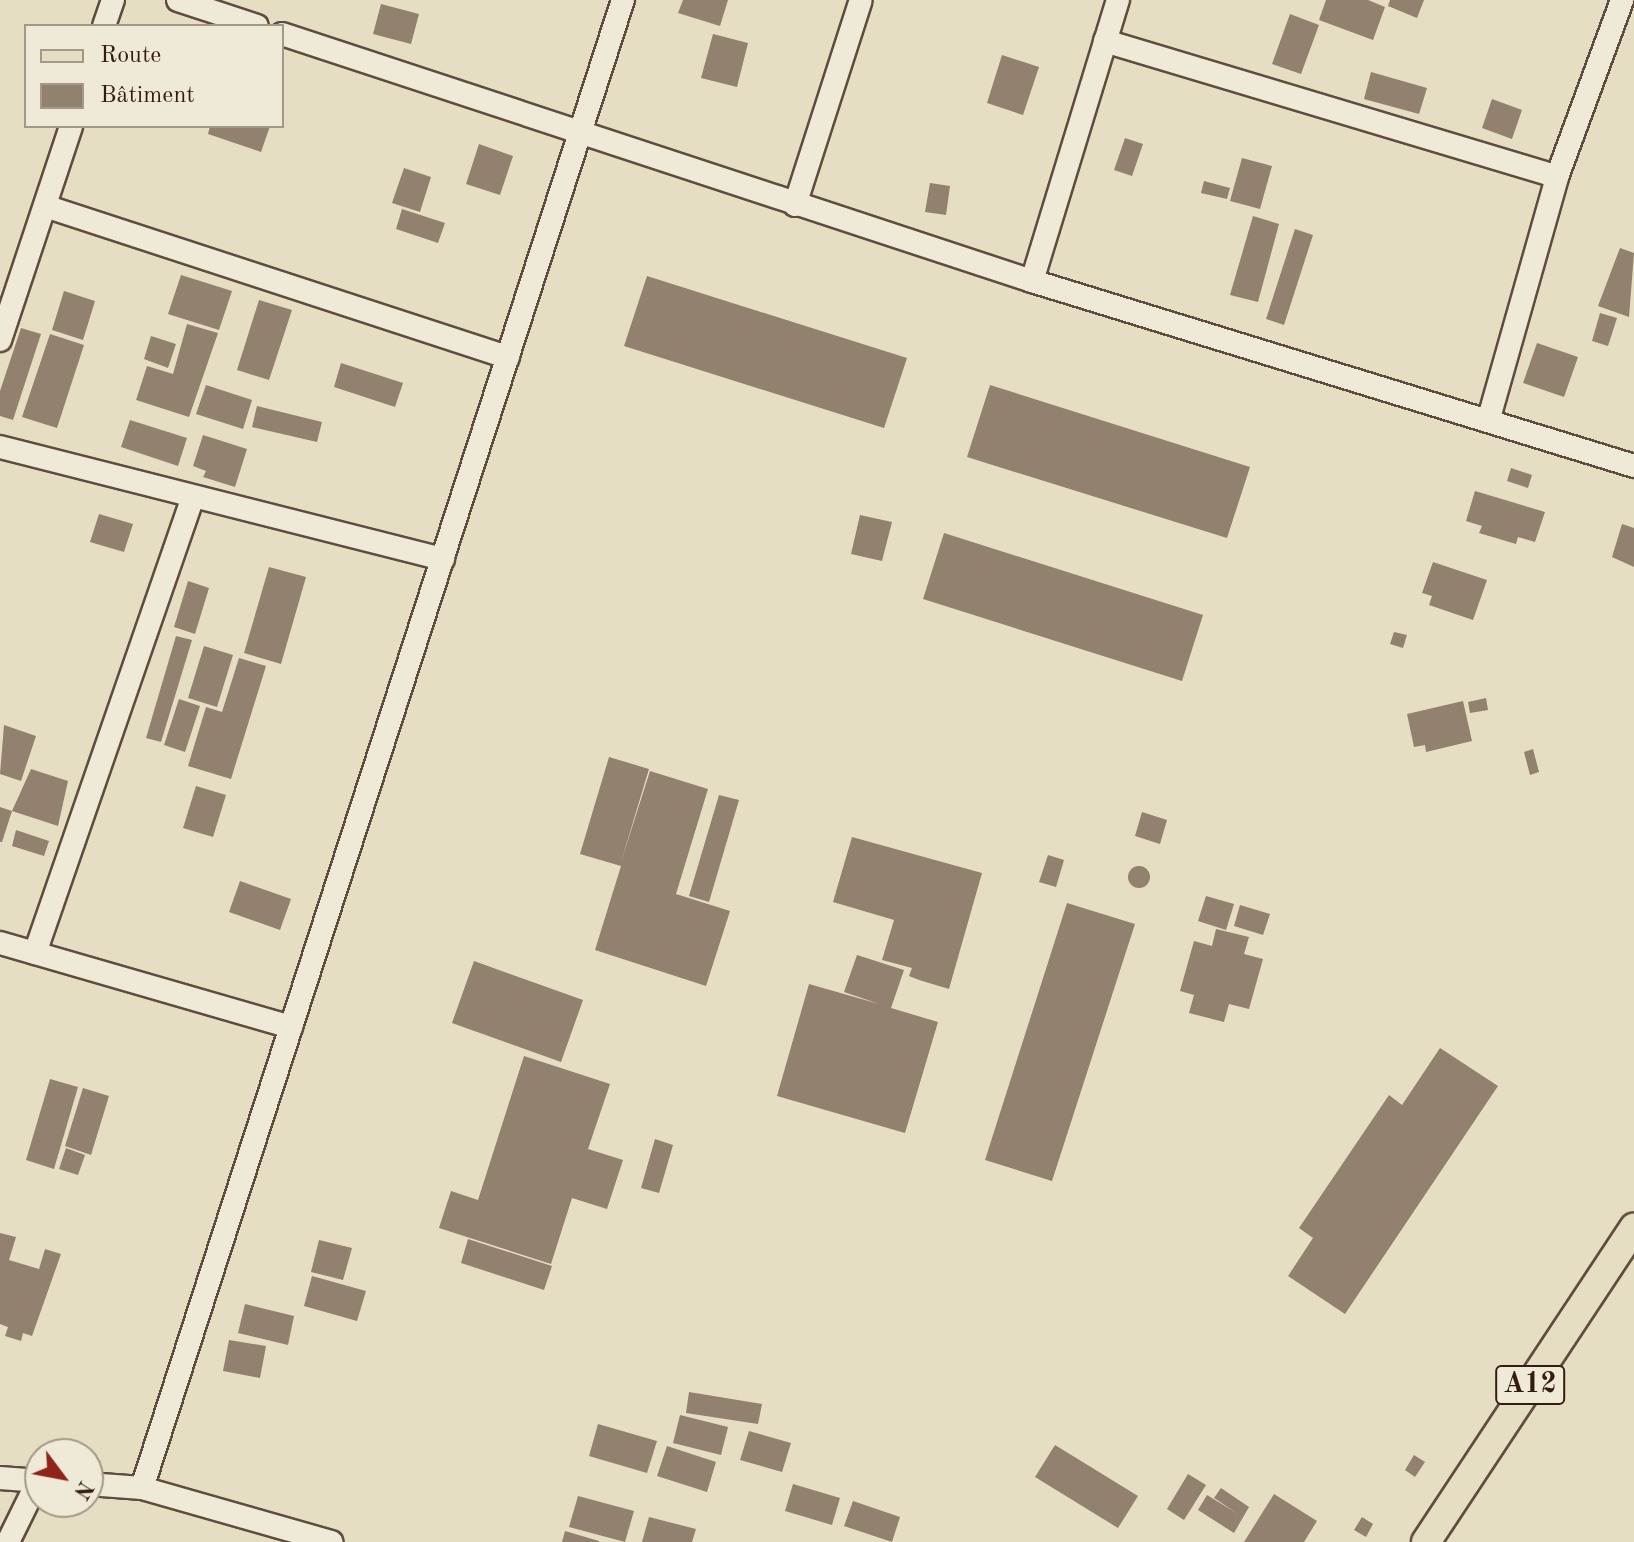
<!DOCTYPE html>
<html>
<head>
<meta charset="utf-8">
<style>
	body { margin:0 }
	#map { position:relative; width:1634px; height:1542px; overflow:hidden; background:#e6dec3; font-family:"Old Standard TT",serif }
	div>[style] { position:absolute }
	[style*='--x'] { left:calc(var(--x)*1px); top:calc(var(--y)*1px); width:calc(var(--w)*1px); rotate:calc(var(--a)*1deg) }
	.building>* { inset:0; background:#91816e }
	.round { border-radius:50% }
	.roads { filter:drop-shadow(2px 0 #604c3e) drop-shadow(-2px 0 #604c3e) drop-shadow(0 2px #604c3e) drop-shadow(0 -2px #604c3e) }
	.minor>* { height:22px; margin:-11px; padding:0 11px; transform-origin:11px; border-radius:11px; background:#efead8 }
	.major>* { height:28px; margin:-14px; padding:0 14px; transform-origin:14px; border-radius:14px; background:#e6dec3 }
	span { translate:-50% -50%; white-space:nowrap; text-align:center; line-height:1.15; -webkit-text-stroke:7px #efead8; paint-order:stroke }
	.shield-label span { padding:2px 6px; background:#efead8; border:2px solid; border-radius:6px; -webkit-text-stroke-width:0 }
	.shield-label { font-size:28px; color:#341c11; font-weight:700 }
	.legend { position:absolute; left:24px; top:24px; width:260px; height:104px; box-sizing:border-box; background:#efead8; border:2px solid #a49888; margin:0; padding:10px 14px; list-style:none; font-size:24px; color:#341c11 }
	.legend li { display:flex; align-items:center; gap:16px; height:40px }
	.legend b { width:40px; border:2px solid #a49888 }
	.north { position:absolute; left:24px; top:1438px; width:80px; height:80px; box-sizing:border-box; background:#efead8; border:2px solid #a49888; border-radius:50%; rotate:122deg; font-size:22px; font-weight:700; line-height:32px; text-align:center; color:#341c11 }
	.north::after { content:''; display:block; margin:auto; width:28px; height:36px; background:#8f2418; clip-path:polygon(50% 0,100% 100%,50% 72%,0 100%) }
</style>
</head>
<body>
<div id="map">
	<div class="building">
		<div style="clip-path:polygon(683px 0,728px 0,720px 26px,678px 13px)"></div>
		<div style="clip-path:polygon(1326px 0,1368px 0,1385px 7px,1373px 40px,1319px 20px)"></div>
		<div style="clip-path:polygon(1390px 0,1424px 0,1417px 18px,1388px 6px)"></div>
		<div style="clip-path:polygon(381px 4px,419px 14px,411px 44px,373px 34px)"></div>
		<div style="clip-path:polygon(1290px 14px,1319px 25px,1301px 74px,1272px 64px)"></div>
		<div style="clip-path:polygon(713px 34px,748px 43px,737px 87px,701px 78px)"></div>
		<div style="clip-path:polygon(1002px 55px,1039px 67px,1023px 115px,987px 103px)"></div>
		<div style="clip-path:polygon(1371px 72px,1427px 88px,1419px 114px,1364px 99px)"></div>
		<div style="clip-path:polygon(1492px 99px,1522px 110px,1512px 139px,1482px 128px)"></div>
		<div style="clip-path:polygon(210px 126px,270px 126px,261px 152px,208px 134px)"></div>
		<div style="clip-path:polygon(1125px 138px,1143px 144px,1132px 176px,1114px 170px)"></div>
		<div style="clip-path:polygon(479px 144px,513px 156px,500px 195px,466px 184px)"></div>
		<div style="clip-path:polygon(1242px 158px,1272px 166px,1260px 209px,1230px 201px)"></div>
		<div style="clip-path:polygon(404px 168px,431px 177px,420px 212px,392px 203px)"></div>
		<div style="clip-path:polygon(1204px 181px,1230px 188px,1227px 199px,1201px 193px)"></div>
		<div style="clip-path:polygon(930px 183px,950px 186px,946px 215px,925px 212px)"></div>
		<div style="clip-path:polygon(402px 209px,445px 223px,438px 243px,396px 229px)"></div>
		<div style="clip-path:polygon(1253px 216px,1279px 224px,1258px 302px,1230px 295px)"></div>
		<div style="clip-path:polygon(1295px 229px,1313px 235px,1284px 325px,1266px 319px)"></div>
		<div style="clip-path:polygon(1620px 248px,1634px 253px,1629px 317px,1598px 306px)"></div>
		<div style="clip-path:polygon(181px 275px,232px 291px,219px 330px,168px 314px)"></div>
		<div style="clip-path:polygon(647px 276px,907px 358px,884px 428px,624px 346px)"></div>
		<div style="clip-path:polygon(64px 291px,95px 301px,83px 340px,52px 330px)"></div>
		<div style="clip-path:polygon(259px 300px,292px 310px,269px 380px,237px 370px)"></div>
		<div style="clip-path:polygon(1600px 313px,1617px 318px,1608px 346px,1592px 341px)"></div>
		<div style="clip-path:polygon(187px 324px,218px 333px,189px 417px,136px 400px,147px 366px,173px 374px)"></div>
		<div style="clip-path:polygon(21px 328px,41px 334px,13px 420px,0 416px,0 391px)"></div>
		<div style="clip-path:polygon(50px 334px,84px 345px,57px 428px,22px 417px)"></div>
		<div style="clip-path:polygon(151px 336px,176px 344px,168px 368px,144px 359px)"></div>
		<div style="clip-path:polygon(1537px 343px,1578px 357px,1564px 397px,1523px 383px)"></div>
		<div style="clip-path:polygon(341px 363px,403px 383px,395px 407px,334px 387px)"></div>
		<div style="clip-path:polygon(206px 385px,252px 400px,243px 429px,196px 414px)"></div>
		<div style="clip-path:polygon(990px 385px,1250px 467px,1227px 538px,967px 457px)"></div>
		<div style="clip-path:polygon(257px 406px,322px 422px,317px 442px,252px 427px)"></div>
		<div style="clip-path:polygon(130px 420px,187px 438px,178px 466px,121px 447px)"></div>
		<div style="clip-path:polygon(203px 435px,247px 449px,235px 487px,203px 477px,206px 471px,193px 466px)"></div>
		<div style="clip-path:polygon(1511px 468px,1532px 475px,1528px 488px,1507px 481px)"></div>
		<div style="clip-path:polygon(1475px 491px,1545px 512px,1535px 542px,1518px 537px,1516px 544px,1479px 533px,1482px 526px,1466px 521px)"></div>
		<div style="clip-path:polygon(99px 514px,133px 524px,124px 552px,90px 542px)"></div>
		<div style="clip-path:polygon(860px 515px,892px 522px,882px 561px,851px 554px)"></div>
		<div style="clip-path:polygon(1622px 524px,1634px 528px,1634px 567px,1612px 557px)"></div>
		<div style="clip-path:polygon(944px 533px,1203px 615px,1182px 681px,923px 599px)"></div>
		<div style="clip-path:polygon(1433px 562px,1487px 580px,1473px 620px,1429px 605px,1432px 596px,1422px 593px)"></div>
		<div style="clip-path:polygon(269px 567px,306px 577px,281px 664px,244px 653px)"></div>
		<div style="clip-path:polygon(188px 581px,209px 588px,195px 634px,174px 627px)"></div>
		<div style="clip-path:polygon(1394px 632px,1407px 635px,1403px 648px,1390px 644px)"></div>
		<div style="clip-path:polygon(176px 636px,192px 640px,161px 742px,146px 738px)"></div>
		<div style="clip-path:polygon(204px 646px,233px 655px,217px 707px,188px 698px)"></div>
		<div style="clip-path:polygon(239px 658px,266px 666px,231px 779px,188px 766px,206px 707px,222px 712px)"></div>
		<div style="clip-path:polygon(1486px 698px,1488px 710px,1470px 713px,1468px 702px)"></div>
		<div style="clip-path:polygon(179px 699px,200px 706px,185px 752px,164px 745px)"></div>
		<div style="clip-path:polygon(1463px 701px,1472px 741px,1426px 752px,1425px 745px,1414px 747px,1407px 714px)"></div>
		<div style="clip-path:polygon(4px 725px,36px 736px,21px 781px,0 774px)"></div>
		<div style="clip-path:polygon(1533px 749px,1539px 772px,1530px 775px,1524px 752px)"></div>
		<div style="clip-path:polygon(609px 757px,649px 769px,621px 862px,650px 771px,708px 789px,676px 894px,730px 911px,706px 986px,595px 950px,621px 866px,580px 854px)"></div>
		<div style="clip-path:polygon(31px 769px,68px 781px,58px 826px,12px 811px)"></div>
		<div style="clip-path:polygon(196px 786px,226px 795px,213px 837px,183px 828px)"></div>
		<div style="clip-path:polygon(719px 795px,739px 800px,709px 902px,689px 896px)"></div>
		<div style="clip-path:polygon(0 807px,12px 811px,2px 842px,0 842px)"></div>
		<div style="clip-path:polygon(1142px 812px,1167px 820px,1160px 844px,1135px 836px)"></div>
		<div style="clip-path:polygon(16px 830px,49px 841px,44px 856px,12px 846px)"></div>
		<div style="clip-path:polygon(852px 837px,982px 873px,949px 989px,919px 980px,909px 976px,912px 968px,882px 960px,894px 920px,833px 902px)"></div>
		<div style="clip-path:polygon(1048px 855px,1064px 860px,1056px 887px,1039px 882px)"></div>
		<div class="round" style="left:1128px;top:866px;width:22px;height:22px"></div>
		<div style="clip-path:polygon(240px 881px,291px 899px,280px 930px,229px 912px)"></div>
		<div style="clip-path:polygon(1206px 896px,1234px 904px,1226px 930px,1198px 921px)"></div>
		<div style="clip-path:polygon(1067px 903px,1135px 924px,1052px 1181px,985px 1160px)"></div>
		<div style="clip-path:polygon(1240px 905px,1270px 914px,1263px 935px,1234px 926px)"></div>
		<div style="clip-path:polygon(1216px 929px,1249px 937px,1244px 954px,1263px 959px,1249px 1009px,1229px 1004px,1224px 1022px,1189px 1013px,1194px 995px,1180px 991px,1194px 941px,1212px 946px)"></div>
		<div style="clip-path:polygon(857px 955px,904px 970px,891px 1008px,938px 1022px,905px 1133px,777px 1096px,809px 984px,879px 1004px,844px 992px)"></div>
		<div style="clip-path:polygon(474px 961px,583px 1000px,561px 1062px,452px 1023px)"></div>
		<div style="clip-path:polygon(1440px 1048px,1498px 1086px,1345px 1314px,1288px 1276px,1313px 1238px,1299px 1228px,1389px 1095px,1402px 1105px)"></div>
		<div style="clip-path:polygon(524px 1056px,610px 1084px,588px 1149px,623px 1160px,607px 1209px,572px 1198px,551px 1264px,439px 1228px,451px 1191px,478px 1200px)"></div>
		<div style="clip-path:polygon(50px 1079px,78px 1087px,54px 1169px,26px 1160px)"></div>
		<div style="clip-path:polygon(83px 1088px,109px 1096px,91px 1155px,65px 1146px)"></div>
		<div style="clip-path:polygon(655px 1139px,673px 1145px,659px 1193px,641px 1188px)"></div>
		<div style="clip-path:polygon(66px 1148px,85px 1155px,78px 1175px,59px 1169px)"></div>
		<div style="clip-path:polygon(0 1233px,16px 1237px,9px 1260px,39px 1269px,45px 1249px,61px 1254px,32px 1336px,23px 1333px,21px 1341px,5px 1336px,8px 1327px,0 1324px)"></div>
		<div style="clip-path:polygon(468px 1239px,552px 1266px,544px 1290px,461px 1263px)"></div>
		<div style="clip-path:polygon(319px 1240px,352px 1248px,343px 1280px,311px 1272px)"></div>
		<div style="clip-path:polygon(312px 1276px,366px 1291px,357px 1321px,304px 1306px)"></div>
		<div style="clip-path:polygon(245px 1304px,294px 1316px,288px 1345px,238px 1333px)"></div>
		<div style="clip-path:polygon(229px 1340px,266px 1346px,260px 1378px,223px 1371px)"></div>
		<div style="clip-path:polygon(689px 1392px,762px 1404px,758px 1424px,686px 1413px)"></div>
		<div style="clip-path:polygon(680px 1415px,728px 1427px,721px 1455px,673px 1443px)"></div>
		<div style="clip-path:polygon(598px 1424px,657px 1441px,647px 1473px,589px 1456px)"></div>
		<div style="clip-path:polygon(749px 1431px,791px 1443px,782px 1472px,740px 1460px)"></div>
		<div style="clip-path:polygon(1055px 1445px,1138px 1496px,1118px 1528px,1035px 1477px)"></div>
		<div style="clip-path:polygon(667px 1446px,716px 1462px,707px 1492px,657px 1476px)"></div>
		<div style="clip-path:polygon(1414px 1455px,1425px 1462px,1415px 1477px,1405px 1470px)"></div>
		<div style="clip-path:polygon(1188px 1474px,1206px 1485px,1184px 1520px,1167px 1509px)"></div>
		<div style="clip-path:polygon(793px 1484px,840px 1498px,832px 1525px,785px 1511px)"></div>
		<div style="clip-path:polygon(1221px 1488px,1249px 1507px,1234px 1533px,1198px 1510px,1207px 1495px,1238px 1514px,1214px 1498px)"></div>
		<div style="clip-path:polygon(1274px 1494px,1317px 1521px,1304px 1542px,1244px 1542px)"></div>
		<div style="clip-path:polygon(578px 1496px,634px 1511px,625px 1542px,569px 1527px)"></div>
		<div style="clip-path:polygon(853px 1501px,900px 1517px,892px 1542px,844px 1526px)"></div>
		<div style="clip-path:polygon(649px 1517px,696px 1529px,692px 1542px,642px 1542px)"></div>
		<div style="clip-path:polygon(1362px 1517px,1373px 1524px,1366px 1537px,1354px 1530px)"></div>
		<div style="clip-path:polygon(565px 1531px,599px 1541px,599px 1542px,562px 1542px)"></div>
	</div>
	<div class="roads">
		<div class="minor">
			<div style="--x:178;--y:0;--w:83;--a:18.2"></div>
			<div style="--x:104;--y:26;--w:28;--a:-71"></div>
			<div style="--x:282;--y:34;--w:790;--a:18.23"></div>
			<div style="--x:1032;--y:281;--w:630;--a:17.08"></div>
			<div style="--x:1105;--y:41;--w:472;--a:16.7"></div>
			<div style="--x:795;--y:205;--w:215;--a:-72.2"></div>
			<div style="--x:45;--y:206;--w:487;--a:18.1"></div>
			<div style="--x:1032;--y:281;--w:294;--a:-73"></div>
			<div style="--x:0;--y:340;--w:225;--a:-71.6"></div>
			<div style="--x:1489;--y:418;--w:250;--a:-74.2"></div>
			<div style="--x:1557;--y:177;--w:189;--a:-69.8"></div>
			<div style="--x:0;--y:447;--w:457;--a:14.2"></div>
			<div style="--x:0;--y:943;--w:303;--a:16.1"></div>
			<div style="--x:35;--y:953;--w:482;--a:-70.9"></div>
			<div style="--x:0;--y:1478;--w:40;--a:4.3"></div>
			<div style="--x:88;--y:1484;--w:54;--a:4.2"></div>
			<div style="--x:142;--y:1488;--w:197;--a:15.9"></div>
			<div style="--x:142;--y:1488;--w:1564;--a:-72.09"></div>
			<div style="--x:8;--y:1542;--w:68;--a:-63.8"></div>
		</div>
		<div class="major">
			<div style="--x:1426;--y:1542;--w:377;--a:-56.5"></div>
		</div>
	</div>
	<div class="shield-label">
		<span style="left:1530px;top:1385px">A12</span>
	</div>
	<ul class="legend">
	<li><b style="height:10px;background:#e6dec3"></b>Route</li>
	<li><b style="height:22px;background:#91816e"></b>Bâtiment</li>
	</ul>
	<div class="north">N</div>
</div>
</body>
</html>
